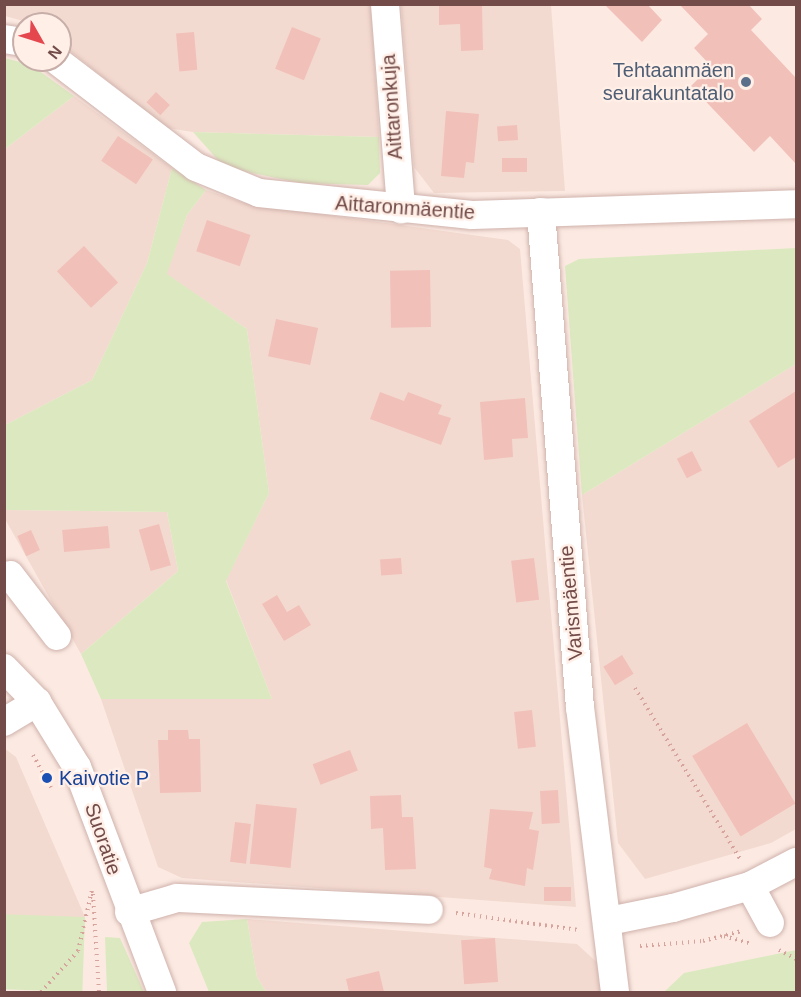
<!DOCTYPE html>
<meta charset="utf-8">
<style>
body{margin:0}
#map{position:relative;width:801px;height:997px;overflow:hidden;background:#fceae2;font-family:Arial,sans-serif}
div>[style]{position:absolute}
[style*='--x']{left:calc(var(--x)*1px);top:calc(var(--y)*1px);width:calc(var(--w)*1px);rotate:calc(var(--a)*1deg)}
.residential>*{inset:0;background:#f3dad0}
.green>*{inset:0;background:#dce9c0;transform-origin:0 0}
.building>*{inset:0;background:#f1c0b9;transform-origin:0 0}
.path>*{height:4px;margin-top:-2px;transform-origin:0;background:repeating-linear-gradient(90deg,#d6a39d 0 1.5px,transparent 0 6px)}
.roads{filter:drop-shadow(0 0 2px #cfb2ac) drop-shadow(0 0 2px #cfb2ac)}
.minor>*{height:28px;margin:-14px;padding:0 14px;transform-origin:14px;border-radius:14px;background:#fff}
.dots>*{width:16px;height:16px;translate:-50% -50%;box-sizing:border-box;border:3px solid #ffefe7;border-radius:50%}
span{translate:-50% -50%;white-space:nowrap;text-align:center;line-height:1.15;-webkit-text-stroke:4.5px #ffefe7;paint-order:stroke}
.service-label{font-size:20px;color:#4e5e75}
.right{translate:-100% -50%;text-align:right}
.street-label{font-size:20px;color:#734c49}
.transit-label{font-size:20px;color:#164399}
.left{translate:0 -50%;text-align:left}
.frame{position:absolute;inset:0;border:6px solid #734c49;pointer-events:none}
.north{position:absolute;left:12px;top:12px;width:60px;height:60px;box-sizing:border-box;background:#ffefe7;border:2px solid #c7aea8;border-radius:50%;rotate:129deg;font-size:16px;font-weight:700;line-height:24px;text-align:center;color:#734c49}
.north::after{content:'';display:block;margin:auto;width:21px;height:27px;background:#e5474f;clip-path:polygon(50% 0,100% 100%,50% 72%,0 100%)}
</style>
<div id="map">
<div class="residential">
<i style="clip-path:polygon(4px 5px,371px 5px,379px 137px,193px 132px,167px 128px,60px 43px,60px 24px,34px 24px,5px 16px)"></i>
<i style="clip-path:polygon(401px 5px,551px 5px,565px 191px,434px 193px,414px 167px)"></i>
<i style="clip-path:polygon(74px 96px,172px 168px,147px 263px,92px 380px,5px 425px,5px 149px)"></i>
<i style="clip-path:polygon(206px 190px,248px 204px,508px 240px,520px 249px,576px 907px,182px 878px,158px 867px,101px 699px,272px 699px,226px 580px,269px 493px,247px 329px,166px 274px,187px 215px)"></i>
<i style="clip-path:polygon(796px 364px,796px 829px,771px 843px,645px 879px,618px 843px,582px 495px)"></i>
<i style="clip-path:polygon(4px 510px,167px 512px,178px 571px,81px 654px,5px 519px)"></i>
<i style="clip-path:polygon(4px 748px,16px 757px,85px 917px,5px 924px)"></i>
<i style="clip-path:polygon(247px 919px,577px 944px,603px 968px,604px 992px,266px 992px,257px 977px)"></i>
</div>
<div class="green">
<i style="clip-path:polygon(5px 58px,31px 65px,74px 96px,5px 149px)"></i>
<i style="clip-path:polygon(193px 132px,379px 137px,380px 173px,368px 185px,300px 183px,224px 167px)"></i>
<i style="clip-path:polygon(172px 168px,206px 190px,187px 215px,167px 274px,247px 329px,269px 493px,226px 581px,272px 699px,101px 699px,81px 654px,178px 571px,167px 512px,5px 510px,5px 425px,92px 380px,147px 263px)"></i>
<i style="clip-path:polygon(796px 248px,796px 364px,582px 495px,565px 266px,579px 259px)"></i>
<i style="left:85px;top:917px;width:75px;height:80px;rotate:92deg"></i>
<i style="clip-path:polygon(247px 919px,257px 977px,266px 992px,209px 992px,189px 943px,202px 922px)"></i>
<i style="clip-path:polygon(105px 937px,120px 938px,144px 992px,107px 992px)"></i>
<i style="clip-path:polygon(796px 950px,796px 992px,664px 992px,684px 973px)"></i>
</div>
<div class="building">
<i style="clip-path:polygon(439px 4px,482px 4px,483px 50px,461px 51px,460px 24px,439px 25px)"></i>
<i style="clip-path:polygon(604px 4px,647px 4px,662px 20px,642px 42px)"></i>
<i style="clip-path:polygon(679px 4px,748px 4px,762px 19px,751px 30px,796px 78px,796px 164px,770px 136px,754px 152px,691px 86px,711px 66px,694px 48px,708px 34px)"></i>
<i style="left:292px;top:27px;width:31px;height:45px;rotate:22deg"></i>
<i style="left:194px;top:32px;width:38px;height:18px;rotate:85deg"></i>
<i style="left:156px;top:92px;width:19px;height:14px;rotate:43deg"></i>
<i style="clip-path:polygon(446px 111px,479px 114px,474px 163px,466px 162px,464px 178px,441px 176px)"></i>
<i style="left:517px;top:125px;width:15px;height:20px;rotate:86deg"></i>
<i style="left:118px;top:136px;width:42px;height:30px;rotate:34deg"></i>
<i style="left:502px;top:158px;width:25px;height:14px"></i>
<i style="left:207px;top:220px;width:46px;height:33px;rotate:19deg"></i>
<i style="left:84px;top:246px;width:50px;height:37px;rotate:47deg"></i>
<i style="left:430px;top:270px;width:57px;height:40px;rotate:89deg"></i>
<i style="left:276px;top:319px;width:43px;height:38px;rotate:12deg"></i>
<i style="clip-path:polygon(796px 391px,796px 457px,778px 468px,749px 421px)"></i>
<i style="clip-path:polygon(380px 392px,404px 401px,408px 392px,442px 405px,438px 414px,451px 418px,441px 445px,370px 419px)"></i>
<i style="clip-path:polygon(525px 398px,528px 438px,512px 439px,513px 457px,484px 460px,480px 402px)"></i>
<i style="left:692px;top:451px;width:22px;height:17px;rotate:63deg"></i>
<i style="left:159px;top:524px;width:43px;height:21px;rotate:74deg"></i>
<i style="left:108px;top:526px;width:22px;height:46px;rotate:85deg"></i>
<i style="left:31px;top:530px;width:22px;height:15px;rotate:66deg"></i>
<i style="left:401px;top:558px;width:16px;height:21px;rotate:86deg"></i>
<i style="left:534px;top:558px;width:42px;height:23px;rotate:83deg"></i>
<i style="clip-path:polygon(277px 595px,287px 612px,299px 605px,311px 625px,284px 641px,262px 604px)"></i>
<i style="left:622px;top:655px;width:22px;height:22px;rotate:58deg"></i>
<i style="left:532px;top:710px;width:37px;height:18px;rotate:84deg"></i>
<i style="left:747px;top:723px;width:94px;height:64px;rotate:59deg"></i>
<i style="clip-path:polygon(168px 730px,188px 730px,189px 739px,200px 739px,201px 792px,160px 793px,158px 740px,168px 740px)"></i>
<i style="left:350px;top:750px;width:22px;height:40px;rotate:69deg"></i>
<i style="left:558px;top:790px;width:33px;height:18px;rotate:87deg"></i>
<i style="clip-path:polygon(401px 795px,402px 817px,413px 817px,416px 869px,385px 870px,383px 828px,371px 829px,370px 796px)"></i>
<i style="left:256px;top:804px;width:41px;height:60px;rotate:6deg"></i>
<i style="clip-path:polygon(490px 809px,533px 812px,529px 829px,539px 831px,533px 870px,527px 868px,525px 886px,489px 879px,492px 869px,484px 867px)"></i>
<i style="left:235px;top:822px;width:16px;height:40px;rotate:7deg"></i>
<i style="left:544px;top:887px;width:27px;height:14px"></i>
<i style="left:495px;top:938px;width:44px;height:34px;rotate:86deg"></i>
<i style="clip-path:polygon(379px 971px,384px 992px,349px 992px,346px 979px)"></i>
</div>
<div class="path">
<i style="--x:635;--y:688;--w:201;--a:58.4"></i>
<i style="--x:33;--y:755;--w:37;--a:61"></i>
<i style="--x:93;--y:894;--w:98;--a:86.5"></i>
<i style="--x:456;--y:913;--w:124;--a:7.9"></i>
<i style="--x:724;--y:936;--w:26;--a:16"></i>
<i style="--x:640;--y:946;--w:63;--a:-4.5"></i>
<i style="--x:703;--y:941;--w:40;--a:-14.4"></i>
<i style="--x:779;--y:950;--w:19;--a:28"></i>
<i style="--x:41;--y:992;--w:55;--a:-47.9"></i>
<i style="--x:78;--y:951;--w:63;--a:-77.1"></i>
</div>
<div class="roads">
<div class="minor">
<i style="--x:385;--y:4;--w:206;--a:85.5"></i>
<i style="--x:4;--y:39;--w:20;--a:9"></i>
<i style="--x:56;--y:60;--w:176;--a:37.4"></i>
<i style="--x:196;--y:167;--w:68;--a:22.4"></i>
<i style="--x:259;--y:193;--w:214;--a:5.9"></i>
<i style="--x:472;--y:215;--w:324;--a:-1.9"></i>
<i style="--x:541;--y:212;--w:497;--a:85.5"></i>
<i style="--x:580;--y:707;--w:287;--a:83"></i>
<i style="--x:10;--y:575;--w:77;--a:52.4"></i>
<i style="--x:4;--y:668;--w:47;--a:45.9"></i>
<i style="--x:37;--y:702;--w:76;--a:58.4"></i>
<i style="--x:77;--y:767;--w:241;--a:69.3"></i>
<i style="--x:4;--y:722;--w:39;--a:-31"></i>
<i style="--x:750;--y:886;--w:42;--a:61.6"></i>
<i style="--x:129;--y:912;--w:50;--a:-16.3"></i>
<i style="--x:177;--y:898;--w:252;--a:2.7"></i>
<i style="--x:609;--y:921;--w:65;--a:-11.5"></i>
<i style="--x:673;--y:908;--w:80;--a:-15.9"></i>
<i style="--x:750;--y:886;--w:52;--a:-27.6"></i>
</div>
</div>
<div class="dots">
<i style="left:746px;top:82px;background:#5c6f8a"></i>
<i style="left:47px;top:778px;background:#1a4fb4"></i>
</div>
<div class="service-label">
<span class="right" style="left:734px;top:82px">Tehtaanmäen<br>seurakuntatalo</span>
</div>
<div class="street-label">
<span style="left:392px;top:107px;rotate:-94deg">Aittaronkuja</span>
<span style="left:405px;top:208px;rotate:4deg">Aittaronmäentie</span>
<span style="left:571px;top:603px;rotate:-95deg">Varismäentie</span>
<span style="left:103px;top:839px;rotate:71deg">Suoratie</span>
</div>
<div class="transit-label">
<span class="left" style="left:59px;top:778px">Kaivotie P</span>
</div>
<div class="frame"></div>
<div class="north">N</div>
</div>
